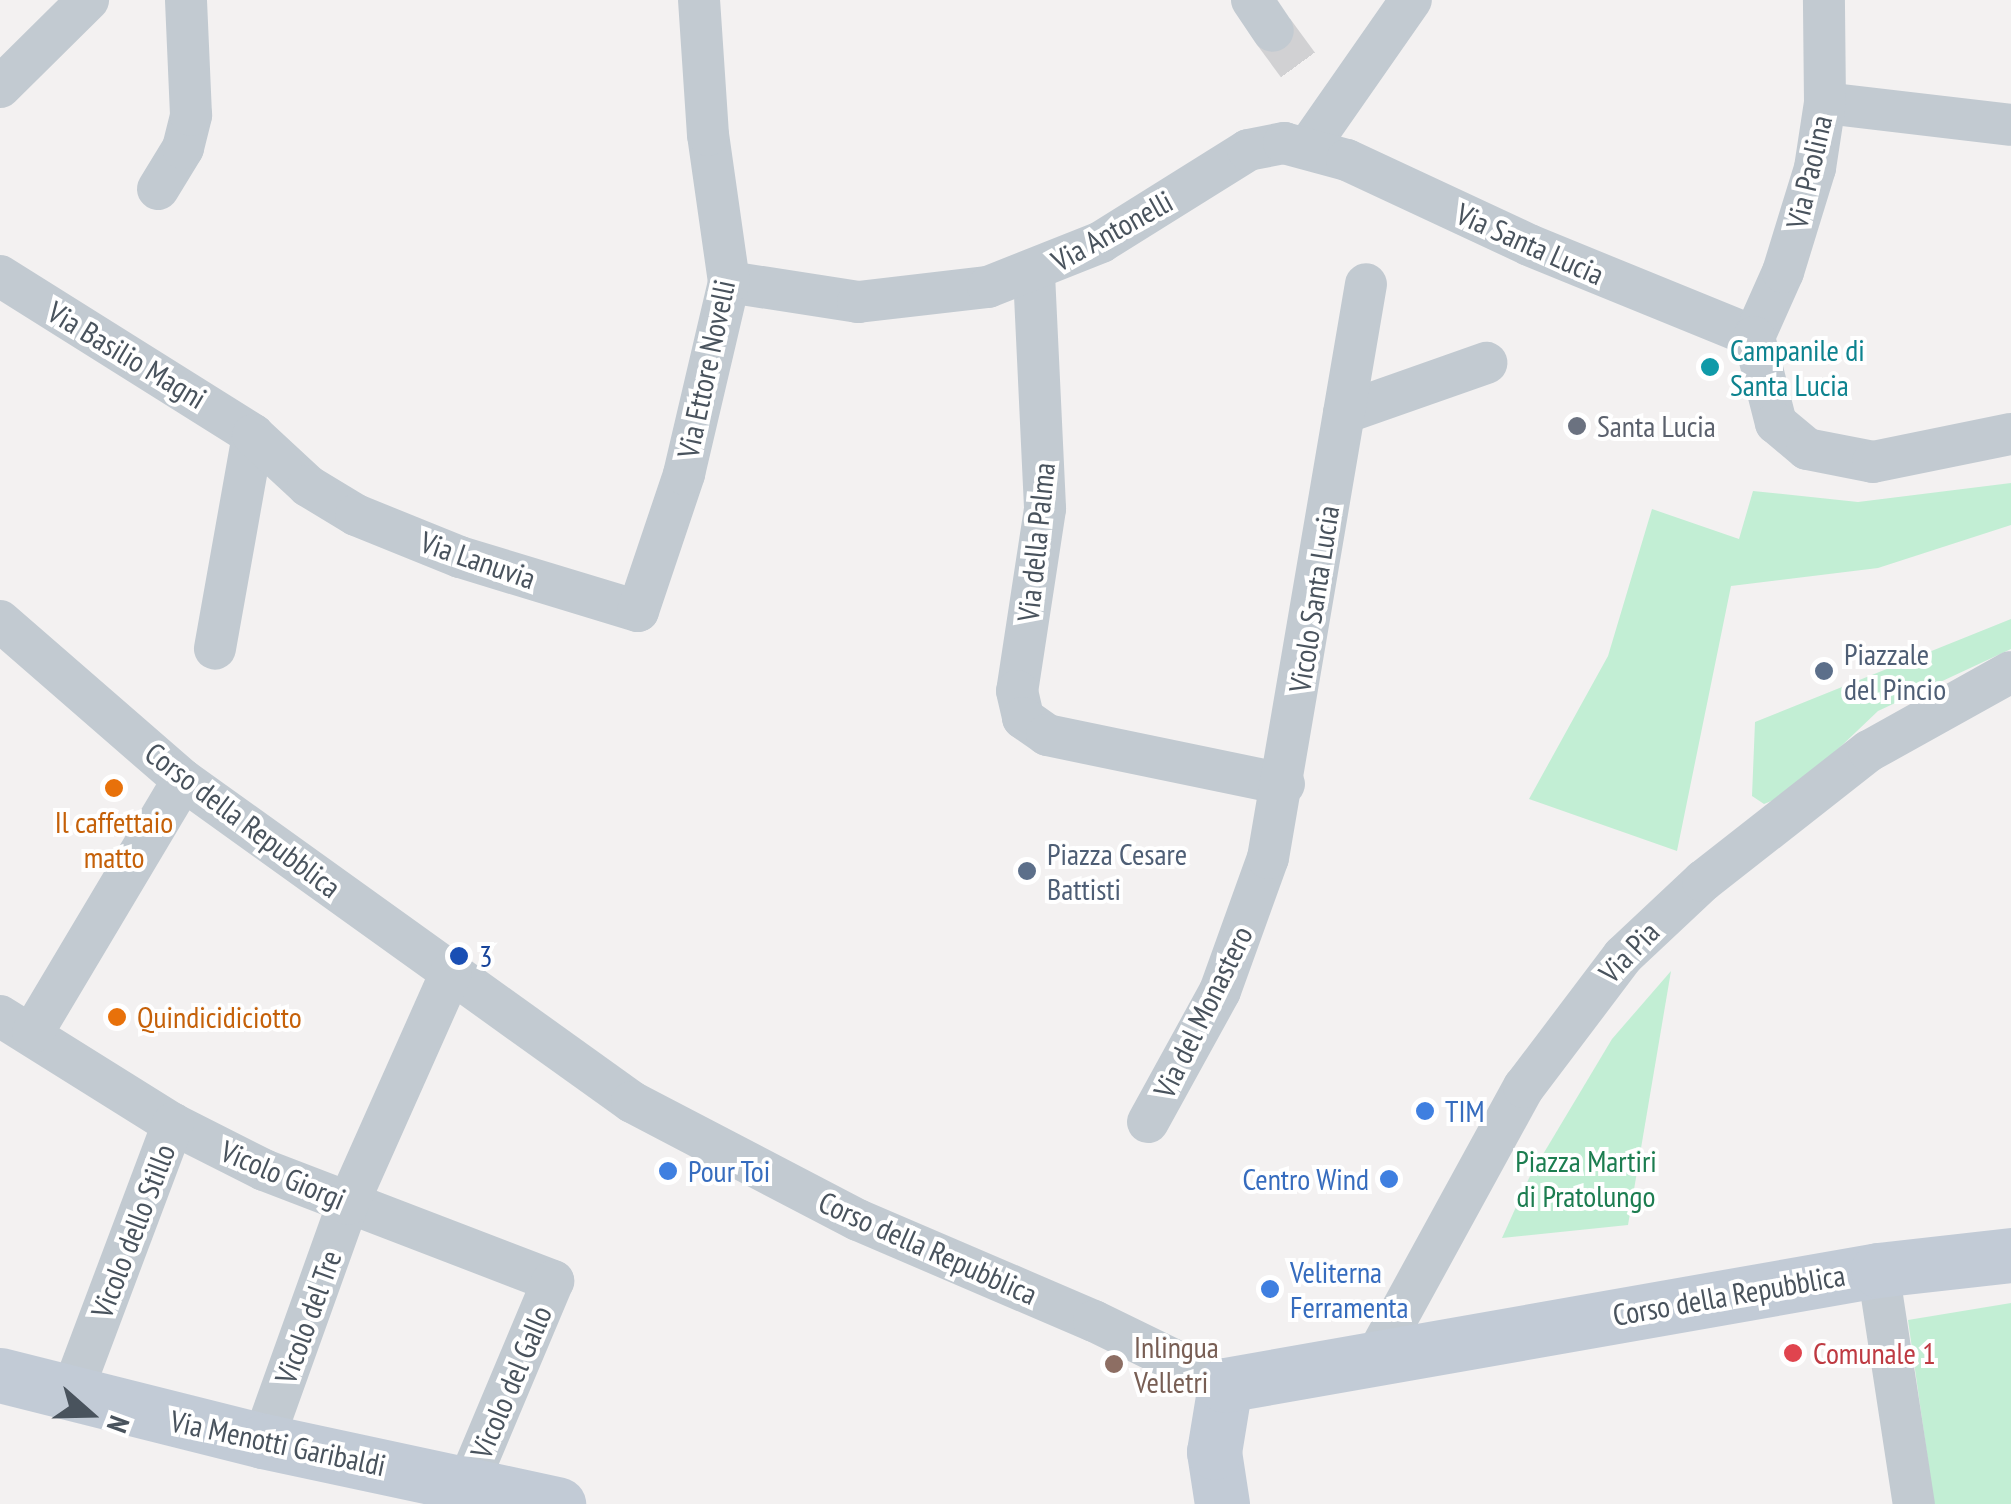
<!DOCTYPE html>
<style>
body{margin:0}
#map{position:relative;width:2011px;height:1504px;overflow:hidden;background:#f3f1f1;font-family:"PT Sans Narrow",sans-serif}
div>[style]{position:absolute}
[style*='--x']{left:calc(var(--x)*1px);top:calc(var(--y)*1px);width:calc(var(--w)*1px);rotate:calc(var(--a)*1deg)}
.green>*{inset:0;background:#c2eed4}
.street-tunnel>*{height:42px;margin-top:-21px;transform-origin:0;background:repeating-linear-gradient(90deg,#d1d1d3 0 42px,transparent 0 63px)}
.street>*{height:42px;margin:-21px;padding:0 21px;transform-origin:21px;border-radius:21px;background:#c2cad1}
.secondary>*{height:55px;margin:-27.5px;padding:0 27.5px;transform-origin:27.5px;border-radius:27.5px;background:#c2cbd6}
.dots>*{width:28px;height:28px;translate:-50% -50%;box-sizing:border-box;border:5px solid #fff;border-radius:50%}
span{translate:-50% -50%;white-space:nowrap;text-align:center;line-height:1.15;-webkit-text-stroke:8px #fff;paint-order:stroke}
.street-label{font-size:30px;color:#49535d}
.culture-label{font-size:30px;color:#0d838f}
.left{translate:0 -50%;text-align:left}
.worship-label{font-size:30px;color:#5b616d}
.service-label{font-size:30px;color:#4e5e75}
.food-label{font-size:30px;color:#c56008}
.transit-label{font-size:30px;color:#164399}
.shop-label{font-size:30px;color:#366cbe}
.right{translate:-100% -50%;text-align:right}
.park-label{font-size:30px;color:#1c7d50}
.education-label{font-size:30px;color:#785e54}
.health-label{font-size:30px;color:#be3a42}
.north{position:absolute;left:40px;top:1364px;width:100px;height:100px;-webkit-text-stroke:8px #fff;paint-order:stroke;rotate:110deg;font-size:28px;font-weight:700;line-height:40px;text-align:center;color:#49535d}
.north::after{content:'';display:block;margin:auto;width:35px;height:45px;background:#49535d;clip-path:polygon(50% 0,100% 100%,50% 72%,0 100%)}
</style>
<div id="map">
<div class="green">
<i style="clip-path:polygon(2011px 483px,2011px 525px,1878px 568px,1731px 586px,1677px 851px,1529px 799px,1608px 656px,1652px 509px,1739px 539px,1753px 491px,1858px 502px)"></i>
<i style="clip-path:polygon(2011px 619px,2011px 649px,1878px 711px,1793px 792px,1764px 804px,1752px 796px,1755px 722px)"></i>
<i style="clip-path:polygon(1671px 971px,1628px 1225px,1502px 1238px,1530px 1176px,1612px 1039px)"></i>
<i style="clip-path:polygon(2011px 1303px,2011px 1504px,1934px 1504px,1908px 1320px)"></i>
</div>
<div class="street-tunnel">
<i style="--x:1273;--y:31;--w:61;--a:53.7"></i>
</div>
<div class="street">
<i style="--x:1252;--y:0;--w:37;--a:56"></i>
<i style="--x:0;--y:87;--w:124;--a:-44.7"></i>
<i style="--x:1825;--y:103;--w:187;--a:6.7"></i>
<i style="--x:1309;--y:146;--w:178;--a:-55.1"></i>
<i style="--x:158;--y:189;--w:48;--a:-58.6"></i>
<i style="--x:183;--y:148;--w:34;--a:-76"></i>
<i style="--x:191;--y:115;--w:115;--a:-92.5"></i>
<i style="--x:1034;--y:274;--w:235;--a:87.3"></i>
<i style="--x:1045;--y:509;--w:184;--a:98.7"></i>
<i style="--x:1017;--y:691;--w:28;--a:77"></i>
<i style="--x:1023;--y:718;--w:29;--a:35"></i>
<i style="--x:1047;--y:735;--w:242;--a:11.7"></i>
<i style="--x:0;--y:276;--w:299;--a:32.1"></i>
<i style="--x:253;--y:435;--w:217;--a:100.1"></i>
<i style="--x:729;--y:282;--w:131;--a:8.8"></i>
<i style="--x:858;--y:302;--w:131;--a:-6.6"></i>
<i style="--x:988;--y:287;--w:122;--a:-21.7"></i>
<i style="--x:1101;--y:242;--w:173;--a:-32"></i>
<i style="--x:1248;--y:150;--w:37;--a:-11"></i>
<i style="--x:1284;--y:143;--w:65;--a:15.1"></i>
<i style="--x:1347;--y:160;--w:201;--a:25"></i>
<i style="--x:1529;--y:245;--w:243;--a:22.2"></i>
<i style="--x:1754;--y:337;--w:71;--a:-66"></i>
<i style="--x:1783;--y:272;--w:109;--a:-72.9"></i>
<i style="--x:1815;--y:168;--w:66;--a:-81.3"></i>
<i style="--x:1825;--y:103;--w:103;--a:-90.6"></i>
<i style="--x:1754;--y:337;--w:89;--a:75.7"></i>
<i style="--x:1776;--y:423;--w:40;--a:40"></i>
<i style="--x:1807;--y:449;--w:67;--a:11.1"></i>
<i style="--x:1873;--y:462;--w:141;--a:-11.5"></i>
<i style="--x:1344;--y:413;--w:151;--a:-19.4"></i>
<i style="--x:253;--y:435;--w:75;--a:42.8"></i>
<i style="--x:308;--y:486;--w:56;--a:31.1"></i>
<i style="--x:356;--y:515;--w:112;--a:22"></i>
<i style="--x:460;--y:557;--w:186;--a:16.9"></i>
<i style="--x:638;--y:611;--w:145;--a:-71.4"></i>
<i style="--x:684;--y:474;--w:197;--a:-76.8"></i>
<i style="--x:729;--y:282;--w:148;--a:-98.1"></i>
<i style="--x:708;--y:135;--w:135;--a:-93.8"></i>
<i style="--x:0;--y:621;--w:242;--a:41"></i>
<i style="--x:183;--y:780;--w:553;--a:35.65"></i>
<i style="--x:632;--y:1102;--w:255;--a:27.6"></i>
<i style="--x:858;--y:1220;--w:257;--a:23.2"></i>
<i style="--x:1094;--y:1321;--w:146;--a:26"></i>
<i style="--x:0;--y:1016;--w:204;--a:32"></i>
<i style="--x:173;--y:1124;--w:102;--a:26.8"></i>
<i style="--x:264;--y:1170;--w:310;--a:21"></i>
<i style="--x:553;--y:1281;--w:219;--a:112.8"></i>
<i style="--x:33;--y:1032;--w:293;--a:-59.2"></i>
<i style="--x:1148;--y:1122;--w:149;--a:-61.2"></i>
<i style="--x:1220;--y:991;--w:141;--a:-70.2"></i>
<i style="--x:1268;--y:858;--w:582;--a:-80.31"></i>
<i style="--x:1878;--y:1270;--w:237;--a:81.3"></i>
<i style="--x:1377;--y:1355;--w:306;--a:-61.3"></i>
<i style="--x:1524;--y:1087;--w:164;--a:-52.9"></i>
<i style="--x:1623;--y:956;--w:110;--a:-43.2"></i>
<i style="--x:1703;--y:881;--w:211;--a:-38.1"></i>
<i style="--x:1869;--y:751;--w:162;--a:-29.1"></i>
<i style="--x:71;--y:1395;--w:290;--a:-69.4"></i>
<i style="--x:263;--y:1441;--w:252;--a:-70.3"></i>
<i style="--x:348;--y:1204;--w:253;--a:-66"></i>
</div>
<div class="secondary">
<i style="--x:0;--y:1375;--w:271;--a:14.1"></i>
<i style="--x:263;--y:1441;--w:302;--a:12.1"></i>
<i style="--x:1222;--y:1504;--w:53;--a:-98.7"></i>
<i style="--x:1214;--y:1452;--w:68;--a:-80.7"></i>
<i style="--x:1225;--y:1385;--w:663;--a:-9.99"></i>
<i style="--x:1878;--y:1270;--w:134;--a:-6.4"></i>
</div>
<div class="dots">
<i style="left:1710px;top:367px;background:#0f9aa8"></i>
<i style="left:1577px;top:426px;background:#6b7280"></i>
<i style="left:1824px;top:671px;background:#5c6f8a"></i>
<i style="left:114px;top:788px;background:#e8710a"></i>
<i style="left:1027px;top:871px;background:#5c6f8a"></i>
<i style="left:459px;top:956px;background:#1a4fb4"></i>
<i style="left:117px;top:1017px;background:#e8710a"></i>
<i style="left:1425px;top:1111px;background:#3f7fe0"></i>
<i style="left:668px;top:1171px;background:#3f7fe0"></i>
<i style="left:1389px;top:1179px;background:#3f7fe0"></i>
<i style="left:1270px;top:1289px;background:#3f7fe0"></i>
<i style="left:1793px;top:1353px;background:#e0444e"></i>
<i style="left:1114px;top:1364px;background:#8d6e63"></i>
</div>
<div class="street-label">
<span style="left:1809px;top:172px;rotate:-77deg">Via Paolina</span>
<span style="left:1112px;top:231px;rotate:-29deg">Via Antonelli</span>
<span style="left:1530px;top:244px;rotate:24deg">Via Santa Lucia</span>
<span style="left:127px;top:355px;rotate:31deg">Via Basilio Magni</span>
<span style="left:706px;top:369px;rotate:-78deg">Via Ettore Novelli</span>
<span style="left:1036px;top:542px;rotate:-84deg">Via della Palma</span>
<span style="left:478px;top:560px;rotate:19deg">Via Lanuvia</span>
<span style="left:1314px;top:599px;rotate:-81deg">Vicolo Santa Lucia</span>
<span style="left:243px;top:820px;rotate:37deg">Corso della Repubblica</span>
<span style="left:1629px;top:952px;rotate:-46deg">Via Pia</span>
<span style="left:1203px;top:1012px;rotate:-64deg">Via del Monastero</span>
<span style="left:283px;top:1175px;rotate:23deg">Vicolo Giorgi</span>
<span style="left:133px;top:1231px;rotate:-69deg">Vicolo dello Stillo</span>
<span style="left:928px;top:1248px;rotate:24deg">Corso della Repubblica</span>
<span style="left:1729px;top:1295px;rotate:-10deg">Corso della Repubblica</span>
<span style="left:308px;top:1317px;rotate:-70deg">Vicolo del Tre</span>
<span style="left:511px;top:1382px;rotate:-67deg">Vicolo del Gallo</span>
<span style="left:278px;top:1443px;rotate:12deg">Via Menotti Garibaldi</span>
</div>
<div class="culture-label">
<span class="left" style="left:1730px;top:367px">Campanile di<br>Santa Lucia</span>
</div>
<div class="worship-label">
<span class="left" style="left:1597px;top:426px">Santa Lucia</span>
</div>
<div class="service-label">
<span class="left" style="left:1844px;top:671px">Piazzale<br>del Pincio</span>
<span class="left" style="left:1047px;top:871px">Piazza Cesare<br>Battisti</span>
</div>
<div class="food-label">
<span style="left:114px;top:839px">Il caffettaio<br>matto</span>
<span class="left" style="left:137px;top:1017px">Quindicidiciotto</span>
</div>
<div class="transit-label">
<span class="left" style="left:479px;top:956px">3</span>
</div>
<div class="shop-label">
<span class="left" style="left:1445px;top:1111px">TIM</span>
<span class="left" style="left:688px;top:1171px">Pour Toi</span>
<span class="right" style="left:1369px;top:1179px">Centro Wind</span>
<span class="left" style="left:1290px;top:1289px">Veliterna<br>Ferramenta</span>
</div>
<div class="park-label">
<span style="left:1586px;top:1178px">Piazza Martiri<br>di Pratolungo</span>
</div>
<div class="education-label">
<span class="left" style="left:1134px;top:1364px">Inlingua<br>Velletri</span>
</div>
<div class="health-label">
<span class="left" style="left:1813px;top:1353px">Comunale 1</span>
</div>
<div class="north">N</div>
</div>
